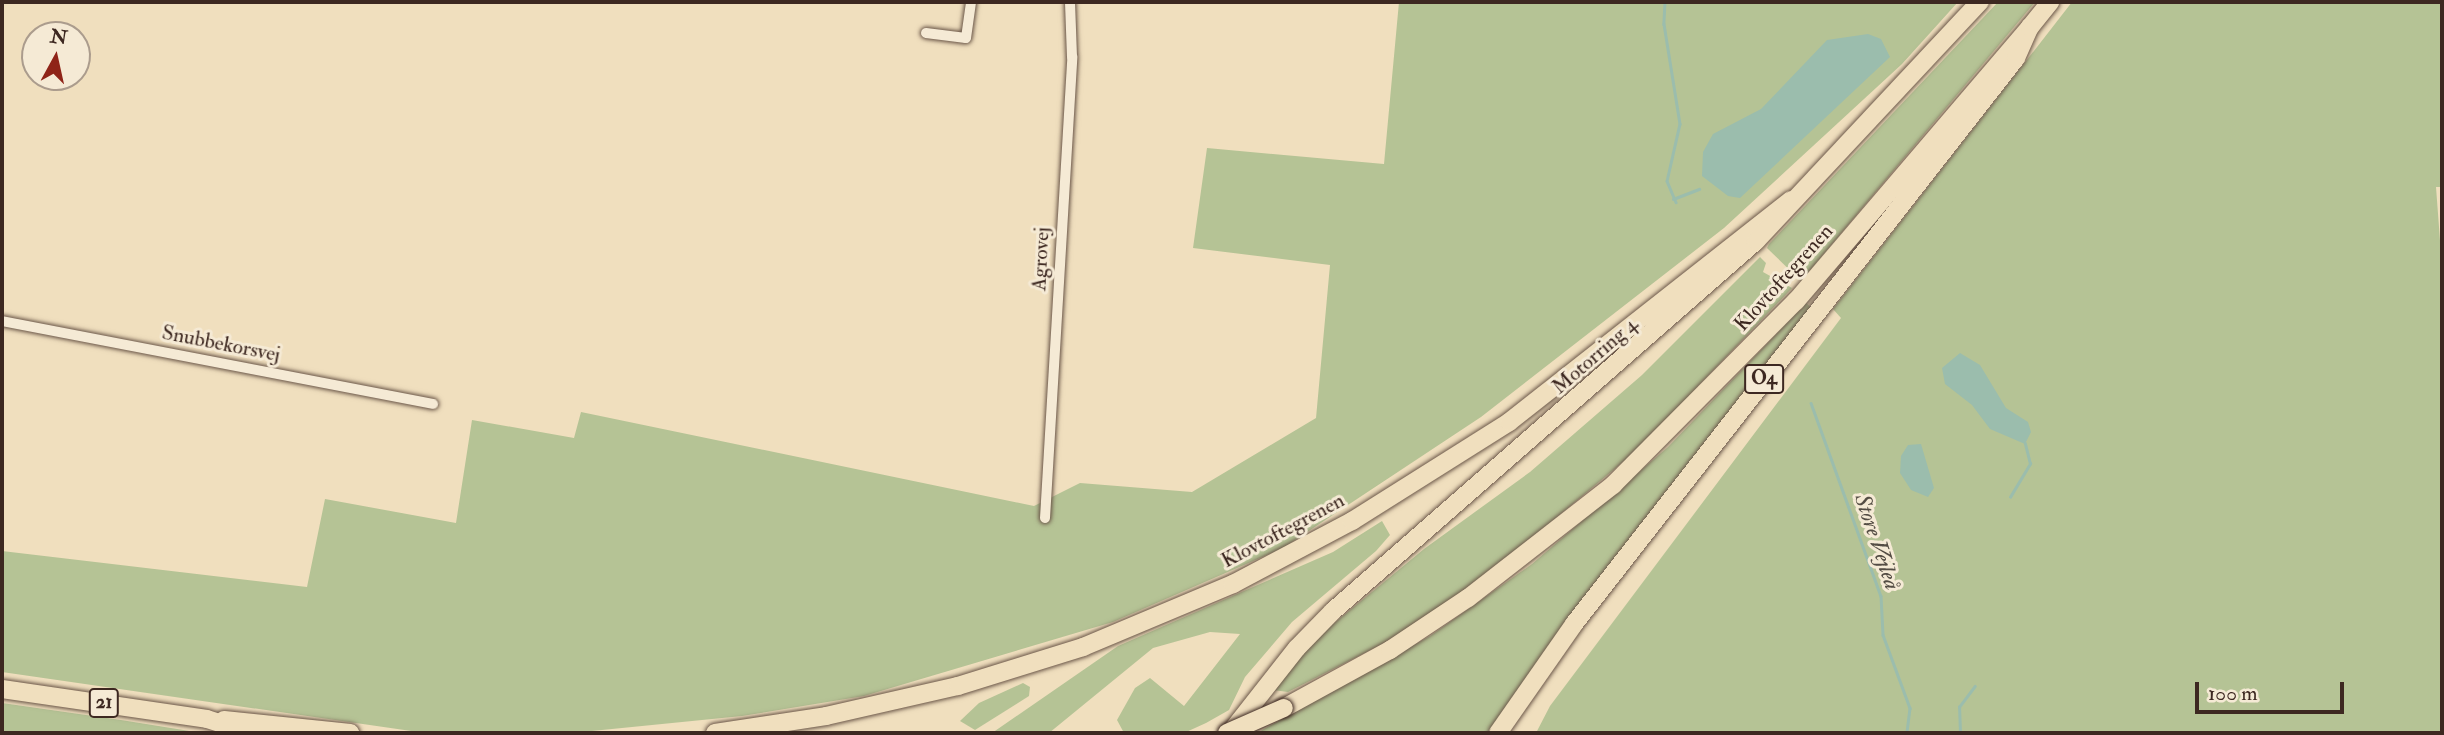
<!DOCTYPE html>
<meta charset="utf-8">
<style>
body{margin:0}
#map{position:relative;width:2444px;height:735px;overflow:hidden;background:#f0dfbe;font-family:"IM FELL Double Pica",serif}
div>[style]{position:absolute}
[style*='--x']{left:calc(var(--x)*1px);top:calc(var(--y)*1px);width:calc(var(--w)*1px);rotate:calc(var(--a)*1deg)}
.green>*{inset:0;background:#b5c395}
.water>*{inset:0;background:#9bbdad}
.stream>*{height:2.5px;margin:-1.25px;padding:0 1.25px;transform-origin:1.25px;border-radius:1.25px;background:#9bbdad}
.roads{filter:drop-shadow(0 0 2px #6a5648) drop-shadow(0 0 2px #6a5648)}
.minor>*{height:10px;margin:-5px;padding:0 5px;transform-origin:5px;border-radius:5px;background:#f5ead5}
.motorway>*{height:18px;margin:-9px;padding:0 9px;transform-origin:9px;border-radius:9px;background:#f0dfbe}
.bridges{filter:drop-shadow(0 0 2px #3d2821) drop-shadow(0 0 2px #3d2821)}
.motorway-bridge>*{height:18px;margin:-9px;padding:0 9px;transform-origin:9px;border-radius:9px;background:#f0dfbe}
span{translate:-50% -50%;white-space:nowrap;text-align:center;line-height:1.15;-webkit-text-stroke:6px #f5ead5;paint-order:stroke}
.shield-label span{padding:2px 5px;background:#f5ead5;border:2px solid;border-radius:5px;-webkit-text-stroke-width:0}
.shield-label{font-size:19px;color:#3d2821;font-weight:700}
.street-label{font-size:21px;color:#3d2821}
.water-label{font-size:23px;color:#544d44;font-style:italic}
.frame{position:absolute;inset:0;border:4px solid #3d2821;pointer-events:none}
.north{position:absolute;left:21px;top:21px;width:70px;height:70px;box-sizing:border-box;background:#f5ead5;border:2px solid #ab9c8d;border-radius:50%;rotate:8deg;font-size:19px;font-weight:700;line-height:28px;text-align:center;color:#3d2821}
.north::after{content:'';display:block;margin:auto;width:24px;height:32px;background:#8f2418;clip-path:polygon(50% 0,100% 100%,50% 72%,0 100%)}
.scale{position:absolute;left:2195px;top:682px;width:149px;height:32px;box-sizing:border-box;border:4px solid #3d2821;border-top:0;padding-left:9px;font-size:21px;line-height:24px;white-space:nowrap;color:#3d2821;-webkit-text-stroke:5px #f5ead5;paint-order:stroke}
</style>
<div id="map">
<div class="green">
<i style="clip-path:polygon(1399px 2px,1958px 2px,1902px 64px,1724px 228px,1481px 417px,1283px 548px,1113px 622px,864px 696px,742px 716px,592px 731px,425px 733px,2px 672px,2px 551px,307px 587px,325px 499px,456px 523px,472px 420px,574px 438px,581px 412px,1034px 506px,1080px 483px,1192px 492px,1316px 418px,1330px 265px,1193px 248px,1207px 148px,1384px 164px)"></i>
<i style="clip-path:polygon(1998px 2px,2035px 2px,1801px 281px,1767px 248px,1769px 244px)"></i>
<i style="clip-path:polygon(2072px 2px,2442px 2px,2442px 187px,2436px 187px,2442px 267px,2442px 733px,1536px 733px,1550px 706px,1841px 318px,1833px 309px)"></i>
<i style="clip-path:polygon(1760px 257px,1766px 263px,1763px 272px,1792px 288px,1636px 451px,1477px 584px,1398px 636px,1288px 692px,1273px 690px,1315px 639px,1424px 549px,1530px 472px,1642px 375px)"></i>
<i style="clip-path:polygon(1806px 303px,1812px 308px,1492px 733px,1257px 733px,1430px 636px,1532px 564px,1668px 447px)"></i>
<i style="clip-path:polygon(1382px 521px,1390px 535px,1376px 551px,1292px 622px,1245px 677px,1229px 710px,1206px 723px,1184px 733px,1124px 733px,1117px 720px,1135px 688px,1150px 678px,1184px 706px,1240px 634px,1210px 632px,1153px 648px,1049px 733px,992px 733px,1118px 646px,1333px 552px)"></i>
<i style="clip-path:polygon(1023px 683px,1030px 687px,1029px 696px,975px 730px,960px 721px,979px 703px)"></i>
<i style="clip-path:polygon(2px 703px,121px 720px,202px 733px,2px 733px)"></i>
</div>
<div class="water">
<i style="clip-path:polygon(1868px 34px,1881px 39px,1890px 57px,1740px 198px,1728px 196px,1702px 176px,1703px 152px,1713px 134px,1761px 109px,1827px 40px)"></i>
<i style="clip-path:polygon(1960px 353px,1980px 365px,2006px 408px,2028px 422px,2031px 432px,2025px 444px,1990px 429px,1972px 405px,1945px 384px,1942px 368px)"></i>
<i style="clip-path:polygon(1921px 444px,1934px 488px,1928px 497px,1911px 490px,1900px 473px,1901px 456px,1908px 445px)"></i>
</div>
<div class="stream">
<i style="--x:1665;--y:2;--w:22;--a:93"></i>
<i style="--x:1664;--y:24;--w:101;--a:80.9"></i>
<i style="--x:1680;--y:124;--w:58;--a:102.8"></i>
<i style="--x:1667;--y:181;--w:23;--a:67"></i>
<i style="--x:1673;--y:199;--w:28;--a:-21"></i>
<i style="--x:1811;--y:403;--w:205;--a:70.1"></i>
<i style="--x:1881;--y:596;--w:39;--a:87"></i>
<i style="--x:1883;--y:635;--w:78;--a:69.7"></i>
<i style="--x:1910;--y:708;--w:25;--a:97"></i>
<i style="--x:2010;--y:497;--w:39;--a:-59"></i>
<i style="--x:2030;--y:464;--w:21;--a:-104"></i>
<i style="--x:1960;--y:733;--w:26;--a:-92"></i>
<i style="--x:1959;--y:707;--w:26;--a:-53"></i>
</div>
<div class="roads">
<div class="minor">
<i style="--x:926;--y:33;--w:40;--a:7.1"></i>
<i style="--x:966;--y:38;--w:36;--a:-82"></i>
<i style="--x:2;--y:321;--w:439;--a:10.9"></i>
<i style="--x:1045;--y:518;--w:462;--a:-86.6"></i>
<i style="--x:1072;--y:57;--w:55;--a:-92.1"></i>
</div>
<div class="motorway">
<i style="--x:2;--y:689;--w:207;--a:8.3"></i>
<i style="--x:207;--y:719;--w:46;--a:17.7"></i>
<i style="--x:1284;--y:708;--w:121;--a:-28.7"></i>
<i style="--x:1390;--y:650;--w:94;--a:-33.7"></i>
<i style="--x:1468;--y:598;--w:184;--a:-37.9"></i>
<i style="--x:1613;--y:485;--w:260;--a:-45.2"></i>
<i style="--x:1796;--y:301;--w:360;--a:-49.5"></i>
<i style="--x:224;--y:720;--w:127;--a:5.9"></i>
<i style="--x:715;--y:733;--w:112;--a:-8.7"></i>
<i style="--x:826;--y:716;--w:135;--a:-12.8"></i>
<i style="--x:958;--y:686;--w:131;--a:-17.3"></i>
<i style="--x:1083;--y:647;--w:163;--a:-22.8"></i>
<i style="--x:1233;--y:584;--w:135;--a:-27.9"></i>
<i style="--x:1352;--y:521;--w:186;--a:-32.2"></i>
<i style="--x:1509;--y:422;--w:359;--a:-38.2"></i>
<i style="--x:1230;--y:733;--w:108;--a:-51.8"></i>
<i style="--x:1297;--y:648;--w:52;--a:-45.8"></i>
<i style="--x:1333;--y:611;--w:562;--a:-41.18"></i>
<i style="--x:1756;--y:241;--w:328;--a:-46.9"></i>
<i style="--x:1498;--y:733;--w:133;--a:-55.1"></i>
<i style="--x:1574;--y:624;--w:718;--a:-52.01"></i>
<i style="--x:2016;--y:58;--w:34;--a:-66"></i>
<i style="--x:2030;--y:27;--w:32;--a:-51"></i>
</div>
</div>
<div class="bridges">
<div class="motorway-bridge">
<i style="--x:1227;--y:733;--w:62;--a:-23.7"></i>
</div>
</div>
<div class="shield-label">
<span style="left:1764px;top:379px">O4</span>
<span style="left:104px;top:703px">21</span>
</div>
<div class="street-label">
<span style="left:1041px;top:259px;rotate:-87deg">Agrovej</span>
<span style="left:1784px;top:278px;rotate:-48deg">Klovtoftegrenen</span>
<span style="left:221px;top:344px;rotate:11deg">Snubbekorsvej</span>
<span style="left:1595px;top:356px;rotate:-41deg">Motorring 4</span>
<span style="left:1283px;top:531px;rotate:-28deg">Klovtoftegrenen</span>
</div>
<div class="water-label">
<span style="left:1877px;top:542px;rotate:71deg">Store Vejleå</span>
</div>
<div class="frame"></div>
<div class="north">N</div>
<div class="scale">100 m</div>
</div>
